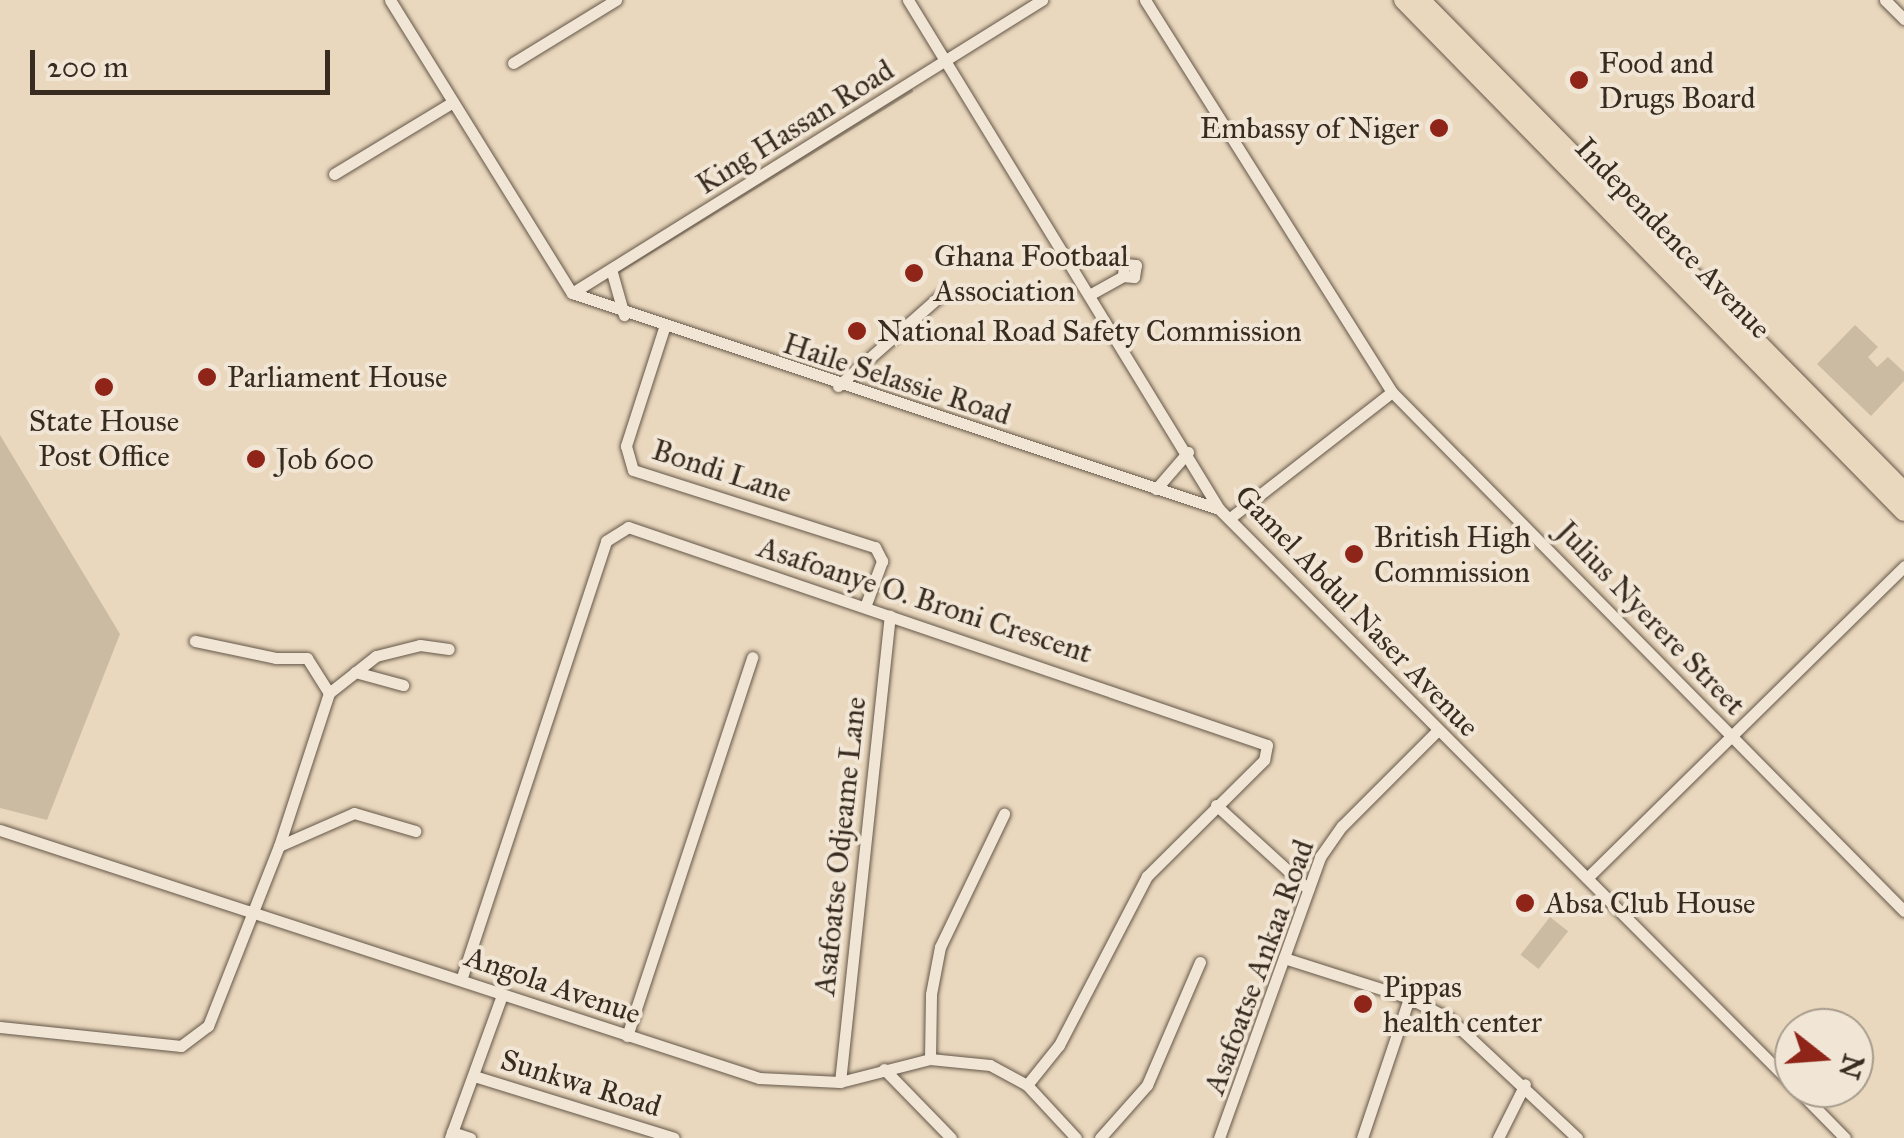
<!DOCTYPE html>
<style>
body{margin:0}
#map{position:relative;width:1904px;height:1138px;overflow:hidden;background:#ead8be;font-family:"IM FELL Great Primer",serif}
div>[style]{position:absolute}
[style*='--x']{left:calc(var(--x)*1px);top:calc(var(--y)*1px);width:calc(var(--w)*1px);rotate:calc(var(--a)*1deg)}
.green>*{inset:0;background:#ccbba3;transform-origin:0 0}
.stream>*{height:2.5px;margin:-1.25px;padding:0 1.25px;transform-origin:1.25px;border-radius:1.25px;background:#ad9e89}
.roads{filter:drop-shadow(0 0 2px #645748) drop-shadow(0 0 2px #645748)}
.street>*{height:11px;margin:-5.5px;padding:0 5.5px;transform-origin:5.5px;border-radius:5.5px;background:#f1e6d5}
.primary>*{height:18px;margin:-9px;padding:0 9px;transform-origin:9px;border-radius:9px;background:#ead8be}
.dots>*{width:28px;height:28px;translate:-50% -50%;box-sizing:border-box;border:5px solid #f1e6d5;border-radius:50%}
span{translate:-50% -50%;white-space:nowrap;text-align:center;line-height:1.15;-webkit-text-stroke:8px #f1e6d5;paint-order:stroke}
.poi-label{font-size:30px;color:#382c21}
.left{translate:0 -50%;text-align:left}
.right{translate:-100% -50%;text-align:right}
.street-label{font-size:30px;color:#382c21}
.north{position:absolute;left:1774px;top:1008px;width:100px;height:100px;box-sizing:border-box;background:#f1e6d5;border:2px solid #a79c8d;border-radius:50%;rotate:107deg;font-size:28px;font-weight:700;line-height:40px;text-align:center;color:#382c21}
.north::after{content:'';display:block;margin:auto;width:35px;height:45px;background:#8f2418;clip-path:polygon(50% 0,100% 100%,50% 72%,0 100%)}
.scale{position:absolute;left:30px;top:50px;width:300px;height:45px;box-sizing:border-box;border:5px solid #382c21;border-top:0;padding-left:12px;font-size:30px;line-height:35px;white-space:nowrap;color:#382c21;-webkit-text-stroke:8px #f1e6d5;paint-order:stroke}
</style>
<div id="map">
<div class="green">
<i style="clip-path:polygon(1855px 325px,1878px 347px,1868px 357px,1877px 367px,1888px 357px,1904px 372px,1904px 381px,1871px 416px,1817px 364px)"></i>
<i style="clip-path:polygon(0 435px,120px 634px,47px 820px,0 808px)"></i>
<i style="left:1550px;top:917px;width:23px;height:48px;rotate:38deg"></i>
</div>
<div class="stream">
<i style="--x:619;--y:271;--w:343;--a:-31.7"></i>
</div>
<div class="roads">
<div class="street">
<i style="--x:390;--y:0;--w:345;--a:58.2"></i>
<i style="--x:572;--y:293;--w:682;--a:18.46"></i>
<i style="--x:908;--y:0;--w:596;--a:58.57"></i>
<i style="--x:1219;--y:509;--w:815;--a:45.1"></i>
<i style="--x:1145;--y:0;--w:463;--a:57.8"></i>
<i style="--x:1392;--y:392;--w:729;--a:45.39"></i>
<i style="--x:1885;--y:0;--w:27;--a:45"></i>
<i style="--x:513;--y:63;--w:121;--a:-31.5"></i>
<i style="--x:334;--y:174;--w:139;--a:-31.2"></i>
<i style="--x:611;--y:269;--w:48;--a:74.2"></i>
<i style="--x:572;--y:293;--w:554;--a:-31.94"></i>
<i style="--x:1091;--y:294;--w:37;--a:-29"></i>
<i style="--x:1123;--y:276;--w:11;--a:5"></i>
<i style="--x:1134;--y:277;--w:12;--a:-81"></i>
<i style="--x:1136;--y:265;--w:12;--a:-175"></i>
<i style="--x:1124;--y:264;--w:12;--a:95"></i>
<i style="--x:664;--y:328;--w:124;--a:107.9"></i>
<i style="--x:626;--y:446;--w:25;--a:74"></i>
<i style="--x:633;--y:470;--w:254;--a:17.7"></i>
<i style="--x:875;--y:547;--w:16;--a:63"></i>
<i style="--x:882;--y:561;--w:49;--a:110.3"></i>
<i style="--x:838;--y:386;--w:137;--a:-41.5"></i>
<i style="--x:1156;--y:489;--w:49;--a:-49.1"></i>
<i style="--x:1230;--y:518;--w:205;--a:-37.9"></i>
<i style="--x:355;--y:672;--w:50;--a:15.2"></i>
<i style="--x:329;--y:693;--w:60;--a:-38.2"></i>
<i style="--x:376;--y:656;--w:45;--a:-14"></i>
<i style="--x:420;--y:645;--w:29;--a:8"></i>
<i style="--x:1216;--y:805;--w:125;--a:42.4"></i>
<i style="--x:0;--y:830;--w:798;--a:18.09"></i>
<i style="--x:759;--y:1078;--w:81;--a:2.8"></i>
<i style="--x:840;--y:1082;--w:93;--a:-14.3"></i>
<i style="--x:930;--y:1059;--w:60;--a:5.7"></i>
<i style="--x:990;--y:1065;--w:42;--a:28.4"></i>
<i style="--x:1027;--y:1085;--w:72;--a:47.2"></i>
<i style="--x:279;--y:846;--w:82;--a:-23.7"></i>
<i style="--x:354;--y:813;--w:64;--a:16.4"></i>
<i style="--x:1587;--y:878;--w:445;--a:-44.5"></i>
<i style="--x:1284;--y:958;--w:131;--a:17.7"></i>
<i style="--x:1409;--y:998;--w:46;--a:27.1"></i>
<i style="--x:1450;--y:1019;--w:174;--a:43.1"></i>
<i style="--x:461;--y:980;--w:462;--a:-71.7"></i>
<i style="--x:606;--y:541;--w:26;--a:-32"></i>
<i style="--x:628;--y:527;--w:675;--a:18.84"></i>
<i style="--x:1267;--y:745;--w:15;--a:101"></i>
<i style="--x:1264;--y:760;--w:165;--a:135.2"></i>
<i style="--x:1147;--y:876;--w:191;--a:117.5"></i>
<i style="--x:1059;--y:1045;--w:51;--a:128.7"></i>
<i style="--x:0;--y:1027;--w:182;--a:6"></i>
<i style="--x:181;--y:1046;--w:34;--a:-37"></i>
<i style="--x:208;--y:1026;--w:193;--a:-68.5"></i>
<i style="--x:279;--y:846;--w:161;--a:-71.9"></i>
<i style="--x:329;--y:693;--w:41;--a:-122.2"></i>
<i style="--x:307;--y:658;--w:31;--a:180"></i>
<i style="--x:276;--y:658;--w:83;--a:-168.1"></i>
<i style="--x:627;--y:1036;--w:399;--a:-71.7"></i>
<i style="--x:930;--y:1059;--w:65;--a:-89.1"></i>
<i style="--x:931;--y:994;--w:48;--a:-79.2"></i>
<i style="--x:940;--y:947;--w:148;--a:-64.3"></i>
<i style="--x:884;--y:1069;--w:96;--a:45.8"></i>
<i style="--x:474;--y:1076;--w:209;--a:17.2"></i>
<i style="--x:840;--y:1082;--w:469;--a:-83.9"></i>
<i style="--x:1796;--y:1088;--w:70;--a:45.6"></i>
<i style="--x:452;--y:1132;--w:19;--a:18"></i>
<i style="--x:450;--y:1138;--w:152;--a:-70"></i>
<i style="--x:1100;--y:1138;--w:71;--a:-48.4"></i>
<i style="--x:1147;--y:1085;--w:134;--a:-66.7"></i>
<i style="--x:1219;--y:1138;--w:299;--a:-70.2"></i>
<i style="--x:1320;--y:857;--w:38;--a:-55"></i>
<i style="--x:1342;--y:826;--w:133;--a:-45"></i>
<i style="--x:1362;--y:1138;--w:148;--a:-71.4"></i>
<i style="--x:1498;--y:1138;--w:60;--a:-63.4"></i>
</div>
<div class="primary">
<i style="--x:1403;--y:0;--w:716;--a:45.62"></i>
<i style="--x:1421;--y:0;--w:689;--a:45.47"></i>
</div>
</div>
<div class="dots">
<i style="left:1579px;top:80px;background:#8f2418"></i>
<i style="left:1439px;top:128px;background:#8f2418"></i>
<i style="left:914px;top:273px;background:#8f2418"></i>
<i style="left:857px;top:331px;background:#8f2418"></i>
<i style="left:207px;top:377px;background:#8f2418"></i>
<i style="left:104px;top:387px;background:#8f2418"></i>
<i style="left:256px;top:459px;background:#8f2418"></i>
<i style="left:1354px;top:554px;background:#8f2418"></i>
<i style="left:1525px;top:903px;background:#8f2418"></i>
<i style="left:1363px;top:1004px;background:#8f2418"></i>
</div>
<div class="poi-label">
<span class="left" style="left:1599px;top:80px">Food and<br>Drugs Board</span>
<span class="right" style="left:1419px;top:128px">Embassy of Niger</span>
<span class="left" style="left:934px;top:273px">Ghana Footbaal<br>Association</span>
<span class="left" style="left:877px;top:331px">National Road Safety Commission</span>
<span class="left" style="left:227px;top:377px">Parliament House</span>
<span style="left:104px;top:438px">State House<br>Post Office</span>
<span class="left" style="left:276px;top:459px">Job 600</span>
<span class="left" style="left:1374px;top:554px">British High<br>Commission</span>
<span class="left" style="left:1545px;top:903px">Absa Club House</span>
<span class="left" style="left:1383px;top:1004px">Pippas<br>health center</span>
</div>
<div class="street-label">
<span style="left:795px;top:127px;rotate:-32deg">King Hassan Road</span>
<span style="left:1673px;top:238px;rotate:46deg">Independence Avenue</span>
<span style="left:897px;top:379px;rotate:18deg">Haile Selassie Road</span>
<span style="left:722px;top:471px;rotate:18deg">Bondi Lane</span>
<span style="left:925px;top:600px;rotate:18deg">Asafoanye O. Broni Crescent</span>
<span style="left:1357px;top:611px;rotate:46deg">Gamel Abdul Naser Avenue</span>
<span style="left:1651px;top:618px;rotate:46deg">Julius Nyerere Street</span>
<span style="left:840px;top:846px;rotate:-84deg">Asafoatse Odjeame Lane</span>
<span style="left:1259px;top:967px;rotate:-70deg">Asafoatse Ankaa Road</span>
<span style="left:553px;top:985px;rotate:19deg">Angola Avenue</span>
<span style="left:581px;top:1083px;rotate:17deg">Sunkwa Road</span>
</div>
<div class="north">N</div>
<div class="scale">200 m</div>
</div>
